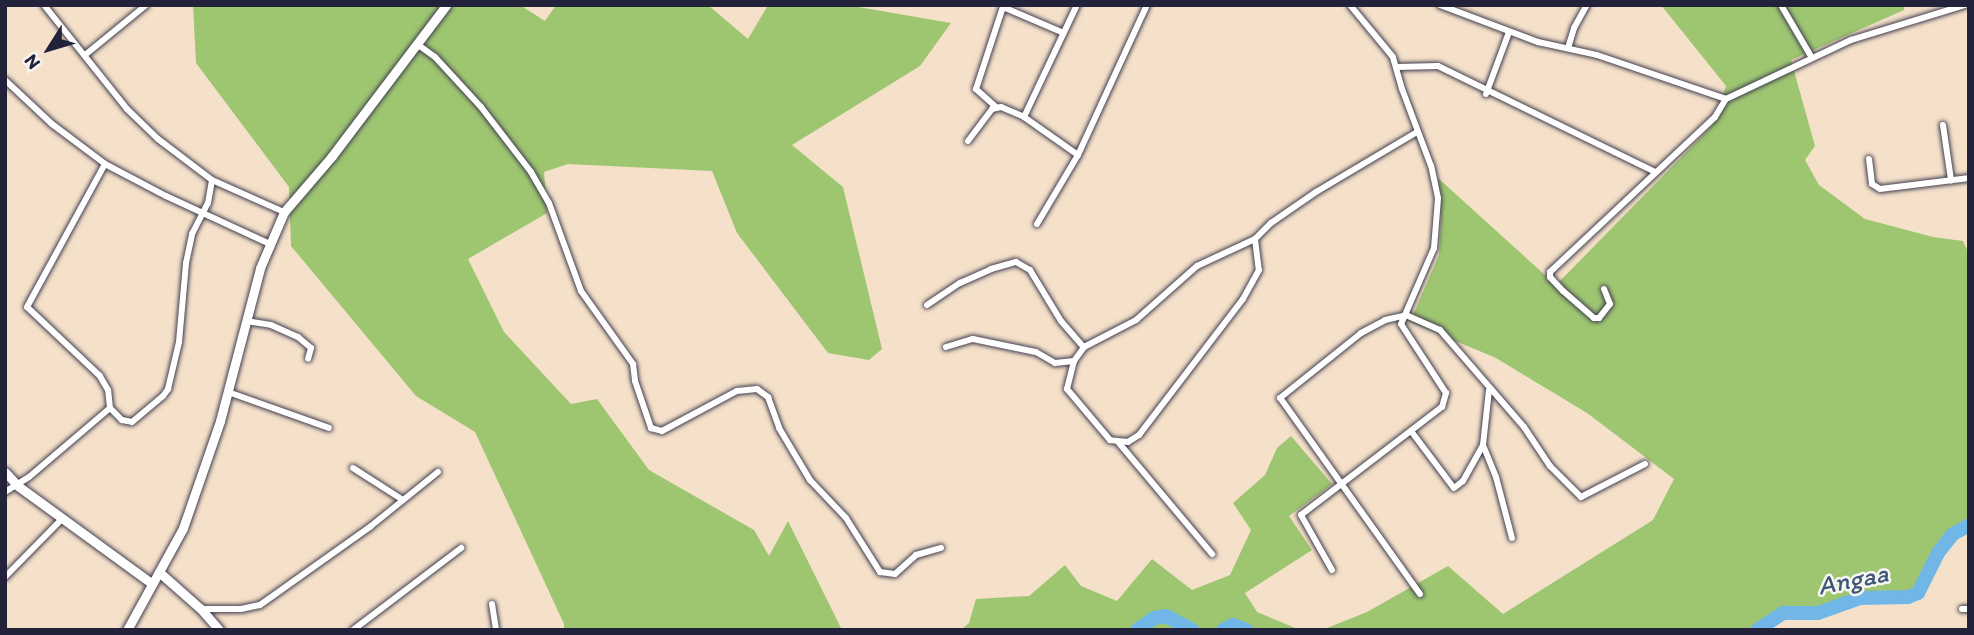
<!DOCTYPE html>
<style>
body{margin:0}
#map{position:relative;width:1974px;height:635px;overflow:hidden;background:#f5e1ca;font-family:Itim,sans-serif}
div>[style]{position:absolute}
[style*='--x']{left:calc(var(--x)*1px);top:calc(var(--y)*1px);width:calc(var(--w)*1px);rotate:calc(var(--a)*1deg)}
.green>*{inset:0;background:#9ec671}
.river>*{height:14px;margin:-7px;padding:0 7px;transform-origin:7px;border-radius:7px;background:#70b7e7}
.roads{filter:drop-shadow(0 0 2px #423f50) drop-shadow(0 0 2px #423f50)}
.street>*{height:6px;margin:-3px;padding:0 3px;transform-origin:3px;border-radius:3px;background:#fff}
.secondary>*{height:9px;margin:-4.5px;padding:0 4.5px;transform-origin:4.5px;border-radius:4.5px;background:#fff}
span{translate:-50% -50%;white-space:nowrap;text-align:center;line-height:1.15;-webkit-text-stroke:5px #f6f6f2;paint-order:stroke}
.water-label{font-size:26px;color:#3d5677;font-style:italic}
.frame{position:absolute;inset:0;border:7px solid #22223b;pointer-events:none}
.north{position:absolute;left:14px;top:14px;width:70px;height:70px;-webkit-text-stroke:5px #f6f6f2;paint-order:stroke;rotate:233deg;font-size:19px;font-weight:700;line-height:28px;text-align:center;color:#22223b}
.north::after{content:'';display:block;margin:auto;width:24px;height:32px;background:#22223b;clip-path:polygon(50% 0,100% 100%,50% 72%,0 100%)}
</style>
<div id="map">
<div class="green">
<i style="clip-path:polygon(193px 5px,520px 5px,545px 21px,556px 5px,708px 5px,748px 39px,768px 5px,847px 5px,951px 23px,920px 66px,792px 145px,843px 187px,882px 349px,869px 360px,828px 353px,737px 233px,712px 171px,568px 164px,544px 172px,547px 213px,468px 259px,504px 332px,571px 404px,597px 399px,649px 470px,754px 530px,769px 556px,788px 521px,842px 630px,564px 630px,564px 624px,475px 432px,416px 396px,291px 246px,289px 187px,196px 63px)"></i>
<i style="clip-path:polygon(1661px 5px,1904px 5px,1904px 10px,1791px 60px,1815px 146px,1805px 160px,1819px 185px,1865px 219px,1933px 237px,1963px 241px,1969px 254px,1969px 525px,1953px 534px,1938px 553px,1918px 593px,1908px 597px,1861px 598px,1818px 613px,1783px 613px,1757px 630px,1322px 630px,1367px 612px,1448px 566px,1503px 614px,1653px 520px,1674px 479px,1587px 413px,1496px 358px,1410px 322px,1439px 255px,1441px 219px,1438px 178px,1556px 285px,1712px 126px,1726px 86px)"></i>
<i style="clip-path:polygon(1291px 436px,1332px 484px,1289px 516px,1312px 550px,1245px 593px,1257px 612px,1300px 630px,961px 630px,969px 623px,976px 599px,1029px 596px,1065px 565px,1081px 586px,1117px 601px,1152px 559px,1192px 590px,1230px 575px,1251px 530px,1233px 503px,1265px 475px,1277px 448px)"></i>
</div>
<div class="river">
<i style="--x:1137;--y:630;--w:21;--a:-35"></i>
<i style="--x:1154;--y:618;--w:12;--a:-9"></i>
<i style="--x:1166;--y:616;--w:30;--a:28"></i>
<i style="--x:1223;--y:630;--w:11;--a:-27"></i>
<i style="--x:1233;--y:625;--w:14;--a:21"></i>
<i style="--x:1757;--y:630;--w:31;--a:-33"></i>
<i style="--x:1783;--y:613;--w:35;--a:0"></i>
<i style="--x:1818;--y:613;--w:45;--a:-19.7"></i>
<i style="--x:1860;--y:598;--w:48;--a:-1.2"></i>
<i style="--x:1908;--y:597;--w:11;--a:-22"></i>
<i style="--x:1918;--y:593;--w:45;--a:-63.4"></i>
<i style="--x:1938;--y:553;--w:24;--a:-52"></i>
<i style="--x:1953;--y:534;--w:18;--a:-29"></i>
</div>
<div class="roads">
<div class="street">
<i style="--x:44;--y:5;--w:133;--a:51.4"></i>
<i style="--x:127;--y:109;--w:43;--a:44.1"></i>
<i style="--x:158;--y:139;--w:68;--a:37.2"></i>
<i style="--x:212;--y:180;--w:79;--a:24"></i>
<i style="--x:1440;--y:5;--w:105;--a:20.7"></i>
<i style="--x:1538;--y:42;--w:60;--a:12.4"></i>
<i style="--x:1597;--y:55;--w:136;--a:18.8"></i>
<i style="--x:1781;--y:5;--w:61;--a:59.7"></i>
<i style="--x:417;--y:44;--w:22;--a:36"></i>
<i style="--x:435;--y:57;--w:68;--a:47.4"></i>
<i style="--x:481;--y:107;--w:82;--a:52.4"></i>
<i style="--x:531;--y:172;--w:36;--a:60"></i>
<i style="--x:549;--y:203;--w:94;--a:70"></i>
<i style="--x:581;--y:291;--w:90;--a:54.5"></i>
<i style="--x:633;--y:364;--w:17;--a:83"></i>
<i style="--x:635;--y:381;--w:50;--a:71.2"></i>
<i style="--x:651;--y:428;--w:11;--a:15"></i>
<i style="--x:662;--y:431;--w:85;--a:-28.1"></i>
<i style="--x:737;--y:391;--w:20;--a:-6"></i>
<i style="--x:757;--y:389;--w:14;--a:36"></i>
<i style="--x:768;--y:397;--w:33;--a:70"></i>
<i style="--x:779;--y:428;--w:61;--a:59.2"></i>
<i style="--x:810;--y:480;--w:52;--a:46.5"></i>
<i style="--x:846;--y:518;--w:64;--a:57.8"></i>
<i style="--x:880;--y:572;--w:15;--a:8"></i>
<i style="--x:895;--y:574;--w:28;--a:-42"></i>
<i style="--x:916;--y:555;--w:26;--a:-16"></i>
<i style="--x:1568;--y:48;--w:21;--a:-73"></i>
<i style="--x:1574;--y:28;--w:26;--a:-61"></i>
<i style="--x:85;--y:55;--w:79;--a:-39.3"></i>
<i style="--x:1397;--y:67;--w:41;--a:-1.4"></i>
<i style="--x:1438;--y:66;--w:242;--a:26"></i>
<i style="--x:5;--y:80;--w:64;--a:43.1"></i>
<i style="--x:52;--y:124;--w:66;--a:37"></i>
<i style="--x:105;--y:164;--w:69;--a:27.7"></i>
<i style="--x:166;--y:196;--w:115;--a:24.8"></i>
<i style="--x:1486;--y:94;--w:66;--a:-69.6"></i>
<i style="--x:996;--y:107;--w:27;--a:-138"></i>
<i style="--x:976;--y:89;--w:86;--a:-71.8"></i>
<i style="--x:1003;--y:7;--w:66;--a:23.1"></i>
<i style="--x:1024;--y:117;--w:124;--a:-64.7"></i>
<i style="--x:1943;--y:125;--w:56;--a:81.7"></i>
<i style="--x:968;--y:141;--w:40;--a:-53"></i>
<i style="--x:992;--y:109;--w:9;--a:-13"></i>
<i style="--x:1001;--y:107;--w:25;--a:23"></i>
<i style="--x:1024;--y:117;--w:66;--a:35.1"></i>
<i style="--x:1869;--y:159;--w:25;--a:83"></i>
<i style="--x:1872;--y:184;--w:9;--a:32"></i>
<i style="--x:1880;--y:189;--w:90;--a:-7"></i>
<i style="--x:1037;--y:224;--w:80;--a:-59.3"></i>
<i style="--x:1078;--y:155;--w:165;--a:-65.3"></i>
<i style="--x:1255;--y:239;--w:31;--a:83"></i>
<i style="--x:1259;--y:270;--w:33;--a:119"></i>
<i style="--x:1243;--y:299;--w:171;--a:127.4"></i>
<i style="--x:1139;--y:435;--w:13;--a:148"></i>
<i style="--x:1128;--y:442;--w:18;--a:-174"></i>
<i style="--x:1110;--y:440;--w:67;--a:-130.1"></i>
<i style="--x:1067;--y:389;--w:29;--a:-76"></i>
<i style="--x:1074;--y:361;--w:17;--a:-54"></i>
<i style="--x:1084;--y:347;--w:59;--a:-27.4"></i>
<i style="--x:1136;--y:320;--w:81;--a:-41.5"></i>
<i style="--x:1197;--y:266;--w:64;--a:-25"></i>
<i style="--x:1255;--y:239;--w:23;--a:-45"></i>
<i style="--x:1271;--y:223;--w:55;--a:-34.6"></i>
<i style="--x:1316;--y:192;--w:117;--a:-30.7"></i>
<i style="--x:1604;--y:289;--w:16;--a:68"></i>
<i style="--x:1610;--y:304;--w:18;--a:128"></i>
<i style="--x:1599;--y:318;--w:5;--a:180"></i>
<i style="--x:1594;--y:318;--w:41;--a:-138.9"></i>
<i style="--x:1563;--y:291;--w:19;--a:-133"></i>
<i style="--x:1550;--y:277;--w:5;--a:-90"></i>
<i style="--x:1550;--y:272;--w:226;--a:-43.2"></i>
<i style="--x:1715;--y:117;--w:21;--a:-59"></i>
<i style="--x:1726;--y:99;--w:138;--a:-25.3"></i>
<i style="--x:1851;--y:40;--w:119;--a:-17.1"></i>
<i style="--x:927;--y:305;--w:40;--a:-34"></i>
<i style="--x:960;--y:283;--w:34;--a:-24"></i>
<i style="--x:991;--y:269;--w:26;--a:-16"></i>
<i style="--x:1016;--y:262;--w:16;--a:30"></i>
<i style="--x:1030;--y:270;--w:60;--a:58.7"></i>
<i style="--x:1061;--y:321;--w:35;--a:49"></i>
<i style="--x:246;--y:321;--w:25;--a:9"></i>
<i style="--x:271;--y:325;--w:30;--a:24"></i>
<i style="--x:298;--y:337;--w:17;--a:40"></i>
<i style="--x:311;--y:348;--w:11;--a:105"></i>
<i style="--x:946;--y:347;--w:28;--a:-17"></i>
<i style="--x:973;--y:339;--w:64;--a:11.7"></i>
<i style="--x:1036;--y:352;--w:22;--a:30"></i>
<i style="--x:1055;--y:363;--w:19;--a:-6"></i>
<i style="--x:228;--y:392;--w:107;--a:19.6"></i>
<i style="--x:110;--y:408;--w:17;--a:45"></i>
<i style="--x:122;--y:420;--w:10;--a:11"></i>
<i style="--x:132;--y:422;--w:40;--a:-40"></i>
<i style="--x:163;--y:396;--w:9;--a:-54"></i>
<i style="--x:168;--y:389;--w:48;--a:-76.8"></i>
<i style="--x:179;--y:342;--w:79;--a:-84.9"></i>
<i style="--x:186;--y:263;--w:30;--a:-78"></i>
<i style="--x:192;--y:234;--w:35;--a:-63"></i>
<i style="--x:208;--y:203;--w:23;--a:-80"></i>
<i style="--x:1411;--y:431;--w:71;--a:53"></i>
<i style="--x:1454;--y:488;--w:11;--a:-38"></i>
<i style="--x:1463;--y:481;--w:41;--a:-60.9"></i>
<i style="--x:1483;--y:445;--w:55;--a:-83.8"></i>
<i style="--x:1119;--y:443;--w:145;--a:50"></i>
<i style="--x:1483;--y:445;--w:35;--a:68"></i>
<i style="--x:1496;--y:477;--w:63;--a:75.3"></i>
<i style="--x:353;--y:468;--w:59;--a:32.6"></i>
<i style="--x:5;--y:492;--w:28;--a:-32"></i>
<i style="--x:29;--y:477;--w:106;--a:-40.4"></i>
<i style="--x:110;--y:408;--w:18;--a:-96"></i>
<i style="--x:108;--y:390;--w:16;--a:-120"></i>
<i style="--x:100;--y:376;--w:100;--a:-136.6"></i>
<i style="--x:27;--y:307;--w:163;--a:-61.4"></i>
<i style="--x:1332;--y:570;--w:63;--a:-119.4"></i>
<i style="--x:1301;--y:515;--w:178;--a:-37.5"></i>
<i style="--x:1442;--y:407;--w:15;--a:-74"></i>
<i style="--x:1446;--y:393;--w:82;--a:-123.1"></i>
<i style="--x:1401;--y:324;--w:83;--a:-66.5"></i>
<i style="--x:1434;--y:248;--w:50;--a:-85.4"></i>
<i style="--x:1438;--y:198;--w:33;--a:-102"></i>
<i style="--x:1431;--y:166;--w:82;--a:-110.6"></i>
<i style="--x:1402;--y:89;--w:33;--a:-106"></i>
<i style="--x:1393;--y:57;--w:67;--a:-129.6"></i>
<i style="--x:5;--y:577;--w:81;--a:-45.5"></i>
<i style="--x:1420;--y:594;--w:241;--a:-125.5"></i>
<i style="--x:1280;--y:398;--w:104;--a:-38.7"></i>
<i style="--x:1361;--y:333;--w:27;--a:-28"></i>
<i style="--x:1385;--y:320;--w:22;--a:-13"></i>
<i style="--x:1406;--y:315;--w:37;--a:24"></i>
<i style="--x:1440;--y:330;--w:128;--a:49.1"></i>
<i style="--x:1524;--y:427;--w:47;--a:56.3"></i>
<i style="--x:1550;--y:466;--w:44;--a:45"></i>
<i style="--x:1581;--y:497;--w:72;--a:-27.3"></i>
<i style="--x:492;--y:604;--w:26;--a:81"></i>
<i style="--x:201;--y:609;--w:40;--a:0"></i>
<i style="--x:241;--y:609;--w:19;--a:-12"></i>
<i style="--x:260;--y:605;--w:136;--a:-35.4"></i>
<i style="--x:371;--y:526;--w:86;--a:-38.9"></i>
<i style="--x:1962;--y:609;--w:7;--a:0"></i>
<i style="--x:353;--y:630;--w:136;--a:-37.2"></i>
</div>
<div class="secondary">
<i style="--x:5;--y:472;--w:19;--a:47"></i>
<i style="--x:18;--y:486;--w:165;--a:36.1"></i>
<i style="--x:159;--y:572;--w:56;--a:41.4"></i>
<i style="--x:201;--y:609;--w:28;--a:49"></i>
<i style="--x:127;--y:630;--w:116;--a:-61.2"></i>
<i style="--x:183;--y:528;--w:113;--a:-70.9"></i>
<i style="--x:220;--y:421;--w:158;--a:-75.3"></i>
<i style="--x:260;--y:268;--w:61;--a:-66.8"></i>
<i style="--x:284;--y:212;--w:74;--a:-49.4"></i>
<i style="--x:332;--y:156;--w:189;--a:-52.9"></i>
</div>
</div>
<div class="water-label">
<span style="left:1853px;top:580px;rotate:-11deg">Angaa</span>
</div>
<div class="frame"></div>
<div class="north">N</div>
</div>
